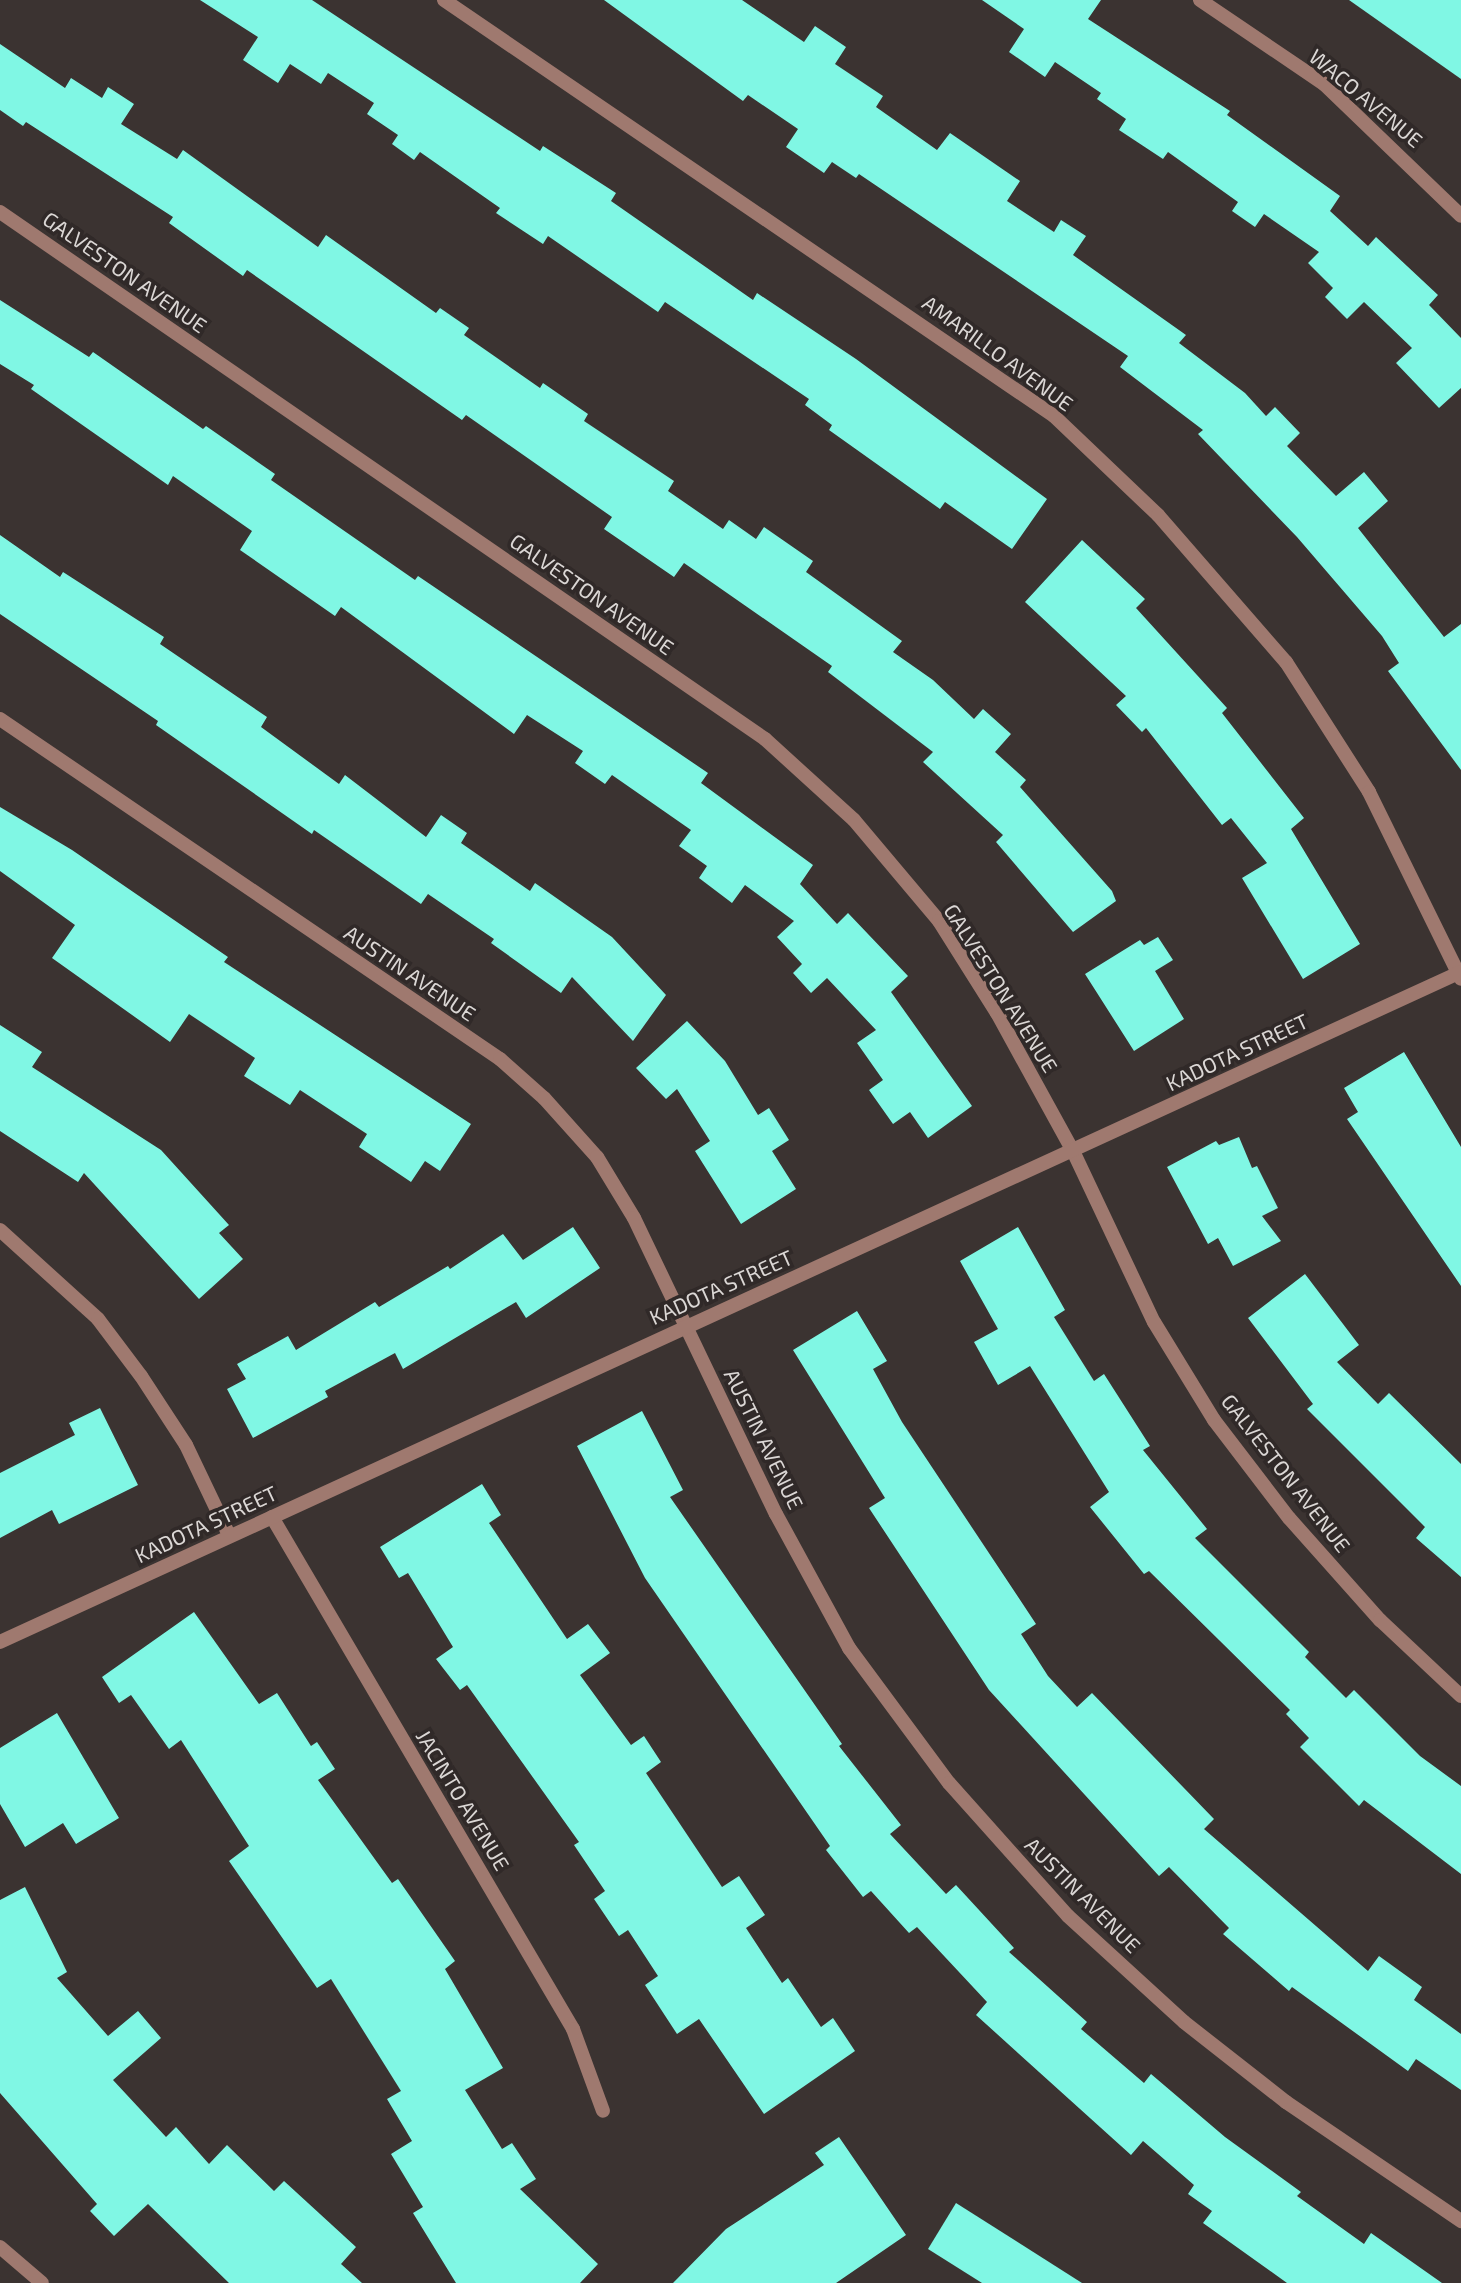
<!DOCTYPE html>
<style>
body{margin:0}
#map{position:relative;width:1461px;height:2283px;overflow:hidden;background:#3b3331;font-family:"Exo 2",sans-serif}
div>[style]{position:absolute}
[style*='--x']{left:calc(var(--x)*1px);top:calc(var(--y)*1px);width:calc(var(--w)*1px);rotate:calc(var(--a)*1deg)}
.building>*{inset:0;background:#80f7e4}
.minor>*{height:14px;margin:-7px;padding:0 7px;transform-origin:7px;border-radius:7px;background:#9f796f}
span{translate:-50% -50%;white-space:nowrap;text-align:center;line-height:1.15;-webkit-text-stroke:7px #302928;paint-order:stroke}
.street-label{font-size:21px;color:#dbd7d5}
</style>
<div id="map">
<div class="building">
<i style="clip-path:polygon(200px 0,312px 0,540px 151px,543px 146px,616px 193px,611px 201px,753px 300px,757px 293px,856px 359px,1047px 499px,1012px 549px,945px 502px,940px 509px,829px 430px,832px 425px,805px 405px,809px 399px,665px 302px,658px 312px,548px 236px,543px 244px,496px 213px,500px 208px,420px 152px,414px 160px,392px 144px,398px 135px,367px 114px,374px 103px,328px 73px,321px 84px,290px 64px,278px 83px,243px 60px,258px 37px)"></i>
<i style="clip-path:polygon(604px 0,742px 0,804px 42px,815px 26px,846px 47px,835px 64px,883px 96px,876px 107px,937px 150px,950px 133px,1020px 181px,1007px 201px,1054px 232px,1061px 220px,1086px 236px,1073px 255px,1186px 335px,1179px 343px,1245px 393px,1266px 416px,1275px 407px,1300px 433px,1287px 446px,1336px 496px,1364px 472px,1388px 501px,1358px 528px,1444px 637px,1461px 624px,1461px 770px,1388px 671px,1399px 663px,1382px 636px,1297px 537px,1198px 434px,1203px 430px,1120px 367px,1128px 356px,859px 174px,856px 178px,832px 162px,824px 173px,786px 147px,798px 129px,748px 95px,743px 101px)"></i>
<i style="clip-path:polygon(982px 0,1101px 0,1088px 19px,1230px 111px,1227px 115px,1340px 196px,1330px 211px,1368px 246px,1376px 237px,1438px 295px,1429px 305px,1461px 338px,1461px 388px,1439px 408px,1396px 363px,1412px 348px,1364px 302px,1347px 319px,1325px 297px,1333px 288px,1308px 263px,1319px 252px,1264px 214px,1255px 227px,1232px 211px,1238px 202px,1168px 152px,1163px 159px,1119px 130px,1126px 119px,1097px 99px,1101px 93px,1055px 62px,1045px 77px,1009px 52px,1024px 29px)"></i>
<i style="clip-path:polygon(1349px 0,1461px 0,1461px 79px)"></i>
<i style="clip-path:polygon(0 44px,65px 88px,71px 78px,102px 98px,108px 87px,134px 104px,121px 124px,177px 159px,183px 150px,318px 247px,326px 235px,436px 313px,440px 308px,469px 328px,464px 335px,540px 388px,543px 383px,588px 414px,584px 421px,674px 481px,668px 491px,723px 529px,729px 520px,756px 539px,764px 527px,813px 561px,806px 572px,902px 641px,893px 652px,933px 680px,974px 719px,983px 709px,1011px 734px,995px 752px,1026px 780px,1020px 787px,1112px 891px,1116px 901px,1073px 932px,996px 842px,1003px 835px,923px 762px,933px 752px,828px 672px,832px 666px,684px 563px,674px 577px,604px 529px,612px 517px,466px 415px,462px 420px,247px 270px,243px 276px,169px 223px,173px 217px,26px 122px,23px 126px,0 110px)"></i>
<i style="clip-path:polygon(0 300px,89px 357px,93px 352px,203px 429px,206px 426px,275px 474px,271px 480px,415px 580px,418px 576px,708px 773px,701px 783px,813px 865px,800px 884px,837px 924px,848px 913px,908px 976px,891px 992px,972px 1106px,928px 1138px,910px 1112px,893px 1124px,869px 1090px,883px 1080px,857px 1043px,876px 1030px,827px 978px,811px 993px,793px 973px,802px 964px,777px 937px,794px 921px,745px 885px,732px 903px,699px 878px,707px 866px,679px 846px,691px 830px,612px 775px,605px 784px,575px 763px,583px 751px,527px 715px,514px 734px,341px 607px,335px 616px,240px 550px,252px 531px,173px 476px,168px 485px,31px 389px,34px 385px,0 364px)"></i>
<i style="clip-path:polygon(0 535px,60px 577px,63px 572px,164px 637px,160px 644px,267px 717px,261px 727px,339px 784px,345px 775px,426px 837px,441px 815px,467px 833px,461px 843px,530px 891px,535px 883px,612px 937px,666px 995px,633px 1041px,572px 977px,561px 993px,491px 943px,494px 939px,428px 894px,421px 904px,314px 830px,312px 834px,156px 725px,158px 721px,0 614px)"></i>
<i style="clip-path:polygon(1082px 540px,1145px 599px,1136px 608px,1227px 708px,1222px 713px,1304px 818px,1291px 829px,1360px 944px,1303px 979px,1242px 878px,1267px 863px,1231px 818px,1222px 825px,1146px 728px,1142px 732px,1116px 705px,1126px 696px,1025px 602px)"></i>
<i style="clip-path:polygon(0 807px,72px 850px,228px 957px,224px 962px,471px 1124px,440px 1171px,425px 1161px,411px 1182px,359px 1147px,367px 1134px,300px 1090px,290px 1105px,244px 1076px,255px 1058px,189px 1014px,170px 1042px,52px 958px,75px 925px,0 871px)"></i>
<i style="clip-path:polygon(1158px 937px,1173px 960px,1155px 971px,1184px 1019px,1134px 1051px,1085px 974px,1140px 940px,1144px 945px)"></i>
<i style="clip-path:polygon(687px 1021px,725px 1061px,758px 1115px,769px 1108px,789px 1140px,772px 1151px,796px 1189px,741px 1224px,695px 1151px,710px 1141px,677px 1089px,666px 1099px,636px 1068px)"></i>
<i style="clip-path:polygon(0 1025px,42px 1052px,32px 1067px,161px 1150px,229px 1225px,219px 1233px,243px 1259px,199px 1299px,84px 1173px,78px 1182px,0 1131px)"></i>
<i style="clip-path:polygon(1404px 1052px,1461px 1147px,1461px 1286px,1347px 1119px,1358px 1112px,1344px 1088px)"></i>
<i style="clip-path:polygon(1239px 1137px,1252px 1168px,1257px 1166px,1278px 1208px,1262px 1216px,1281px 1241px,1233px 1266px,1218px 1238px,1208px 1244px,1167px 1167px,1216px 1141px,1219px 1145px)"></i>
<i style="clip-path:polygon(573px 1227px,600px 1268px,526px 1318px,516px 1302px,403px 1369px,395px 1353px,325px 1391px,328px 1397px,253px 1438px,227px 1389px,246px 1379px,237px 1364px,288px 1336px,296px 1350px,375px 1302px,379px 1307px,448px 1266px,450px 1269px,503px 1234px,523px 1260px)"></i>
<i style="clip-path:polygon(1018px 1227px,1065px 1310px,1054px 1317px,1094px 1381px,1104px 1374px,1150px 1446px,1143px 1450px,1207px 1529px,1195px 1538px,1309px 1652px,1305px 1657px,1346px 1698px,1354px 1690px,1420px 1756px,1461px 1786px,1461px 1874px,1364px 1800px,1359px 1806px,1300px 1747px,1309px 1738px,1286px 1714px,1290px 1710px,1149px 1571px,1144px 1574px,1090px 1507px,1109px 1492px,1030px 1366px,998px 1385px,974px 1342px,998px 1329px,960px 1261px)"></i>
<i style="clip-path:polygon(1305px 1274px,1359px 1345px,1337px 1362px,1378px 1404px,1389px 1393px,1461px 1464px,1461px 1577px,1416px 1538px,1425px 1527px,1307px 1409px,1313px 1404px,1248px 1318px)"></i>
<i style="clip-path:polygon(857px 1311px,887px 1361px,873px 1369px,902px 1422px,1036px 1624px,1021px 1634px,1048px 1676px,1077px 1707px,1092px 1693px,1214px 1819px,1204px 1829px,1368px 1971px,1379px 1956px,1422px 1987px,1414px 2000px,1461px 2034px,1461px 2090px,1416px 2059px,1408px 2071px,1292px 1987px,1289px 1991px,1223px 1934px,1229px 1928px,1169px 1867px,1159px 1876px,989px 1690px,869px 1508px,885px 1498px,793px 1350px)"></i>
<i style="clip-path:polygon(100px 1408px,138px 1485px,59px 1524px,52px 1510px,0 1538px,0 1473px,75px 1435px,69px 1423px)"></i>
<i style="clip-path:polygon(642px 1411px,683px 1490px,670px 1497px,842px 1744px,839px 1746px,901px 1825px,890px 1834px,946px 1894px,956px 1885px,1014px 1948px,1009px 1952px,1087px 2022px,1081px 2029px,1144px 2083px,1151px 2074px,1225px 2137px,1301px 2192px,1297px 2196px,1364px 2244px,1371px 2233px,1442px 2283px,1287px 2283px,1203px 2223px,1212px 2211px,1188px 2194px,1194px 2185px,1143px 2141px,1131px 2155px,976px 2015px,987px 2002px,917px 1927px,909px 1933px,871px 1891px,863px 1897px,826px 1850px,830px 1846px,645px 1578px,577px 1446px)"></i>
<i style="clip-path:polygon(482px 1484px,501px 1515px,489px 1523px,567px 1639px,588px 1624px,610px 1653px,580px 1675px,631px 1745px,644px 1736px,661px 1762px,646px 1773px,722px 1887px,739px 1876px,765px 1915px,746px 1928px,782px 1983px,788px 1978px,821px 2027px,833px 2018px,855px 2051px,764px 2114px,699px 2019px,677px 2034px,645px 1985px,658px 1976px,628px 1930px,619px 1936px,594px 1899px,605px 1891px,574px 1845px,579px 1842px,467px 1685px,460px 1690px,436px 1659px,453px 1647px,408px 1573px,399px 1578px,380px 1547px)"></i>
<i style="clip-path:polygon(194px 1612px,259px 1704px,277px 1693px,311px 1746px,317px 1742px,335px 1769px,318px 1780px,392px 1883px,398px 1879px,455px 1961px,445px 1969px,503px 2068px,465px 2090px,502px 2149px,512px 2143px,536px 2179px,520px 2189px,598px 2264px,580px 2283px,456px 2283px,413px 2213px,423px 2207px,391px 2154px,412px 2141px,387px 2099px,401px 2091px,331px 1979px,317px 1988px,229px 1861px,249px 1846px,181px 1740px,169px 1749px,131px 1695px,119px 1703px,102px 1677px)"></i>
<i style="clip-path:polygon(57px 1713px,119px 1818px,76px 1844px,63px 1823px,25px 1847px,0 1804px,0 1748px)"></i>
<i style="clip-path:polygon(25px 1887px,67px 1972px,57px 1978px,108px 2036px,138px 2011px,161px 2038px,113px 2080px,166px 2137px,176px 2127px,209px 2164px,227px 2145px,274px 2191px,284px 2181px,356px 2247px,341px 2264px,362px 2283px,229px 2283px,148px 2204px,114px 2236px,90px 2211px,97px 2204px,0 2093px,0 1900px)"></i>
<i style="clip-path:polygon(839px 2137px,906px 2235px,836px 2283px,673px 2283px,726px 2229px,824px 2165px,815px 2153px)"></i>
<i style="clip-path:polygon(956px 2203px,1082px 2283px,982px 2283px,928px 2249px)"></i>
</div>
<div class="minor">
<i style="--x:444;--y:0;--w:738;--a:34.29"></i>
<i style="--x:1054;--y:416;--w:144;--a:43.6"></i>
<i style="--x:1158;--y:515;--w:195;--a:49"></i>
<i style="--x:1286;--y:662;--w:154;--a:57.4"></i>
<i style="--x:1369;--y:792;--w:208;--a:63.8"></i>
<i style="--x:1200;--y:0;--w:150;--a:34.1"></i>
<i style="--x:1324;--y:84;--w:190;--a:43.9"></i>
<i style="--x:0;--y:212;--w:929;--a:34.56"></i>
<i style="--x:765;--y:739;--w:120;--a:42.3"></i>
<i style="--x:854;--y:820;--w:132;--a:49.9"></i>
<i style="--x:939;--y:921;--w:109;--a:57.8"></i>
<i style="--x:997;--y:1013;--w:158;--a:61.2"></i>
<i style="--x:1073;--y:1151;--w:189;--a:64.7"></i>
<i style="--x:1154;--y:1322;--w:115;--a:58.5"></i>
<i style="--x:1214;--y:1420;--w:123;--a:52.6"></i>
<i style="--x:1289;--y:1518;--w:137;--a:48.3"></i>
<i style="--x:1380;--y:1620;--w:111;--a:43.2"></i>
<i style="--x:0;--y:719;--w:605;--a:34.22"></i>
<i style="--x:500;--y:1059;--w:59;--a:41.6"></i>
<i style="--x:544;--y:1098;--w:79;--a:48.1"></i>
<i style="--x:597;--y:1157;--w:71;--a:58.8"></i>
<i style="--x:634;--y:1218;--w:328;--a:64.4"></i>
<i style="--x:776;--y:1514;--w:153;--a:61.4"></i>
<i style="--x:849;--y:1648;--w:168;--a:53.5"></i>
<i style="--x:949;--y:1783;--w:178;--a:48.2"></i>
<i style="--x:1068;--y:1916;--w:157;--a:42.4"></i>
<i style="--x:1184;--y:2022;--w:130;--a:38.1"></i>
<i style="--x:1286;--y:2102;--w:212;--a:34.2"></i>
<i style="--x:0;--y:1230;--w:132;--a:42.2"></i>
<i style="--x:98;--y:1319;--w:71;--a:53"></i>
<i style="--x:141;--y:1376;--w:82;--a:56.9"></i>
<i style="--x:186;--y:1445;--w:100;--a:64.5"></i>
<i style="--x:272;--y:1517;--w:594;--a:59.55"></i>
<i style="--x:573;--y:2029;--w:87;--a:69.9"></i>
<i style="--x:0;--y:1642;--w:1607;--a:-24.64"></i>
<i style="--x:0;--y:2247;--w:55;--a:40.6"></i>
</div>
<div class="street-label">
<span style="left:1366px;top:98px;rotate:40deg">WACO AVENUE</span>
<span style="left:125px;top:272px;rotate:35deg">GALVESTON AVENUE</span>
<span style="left:998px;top:353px;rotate:36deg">AMARILLO AVENUE</span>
<span style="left:592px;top:594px;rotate:35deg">GALVESTON AVENUE</span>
<span style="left:410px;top:973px;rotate:34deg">AUSTIN AVENUE</span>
<span style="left:1001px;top:988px;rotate:58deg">GALVESTON AVENUE</span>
<span style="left:1237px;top:1052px;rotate:-25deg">KADOTA STREET</span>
<span style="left:721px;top:1287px;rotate:-24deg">KADOTA STREET</span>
<span style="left:764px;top:1439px;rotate:64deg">AUSTIN AVENUE</span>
<span style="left:1286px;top:1473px;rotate:52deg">GALVESTON AVENUE</span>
<span style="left:206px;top:1524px;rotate:-25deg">KADOTA STREET</span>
<span style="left:463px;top:1800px;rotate:59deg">JACINTO AVENUE</span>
<span style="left:1083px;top:1895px;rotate:45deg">AUSTIN AVENUE</span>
</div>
</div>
